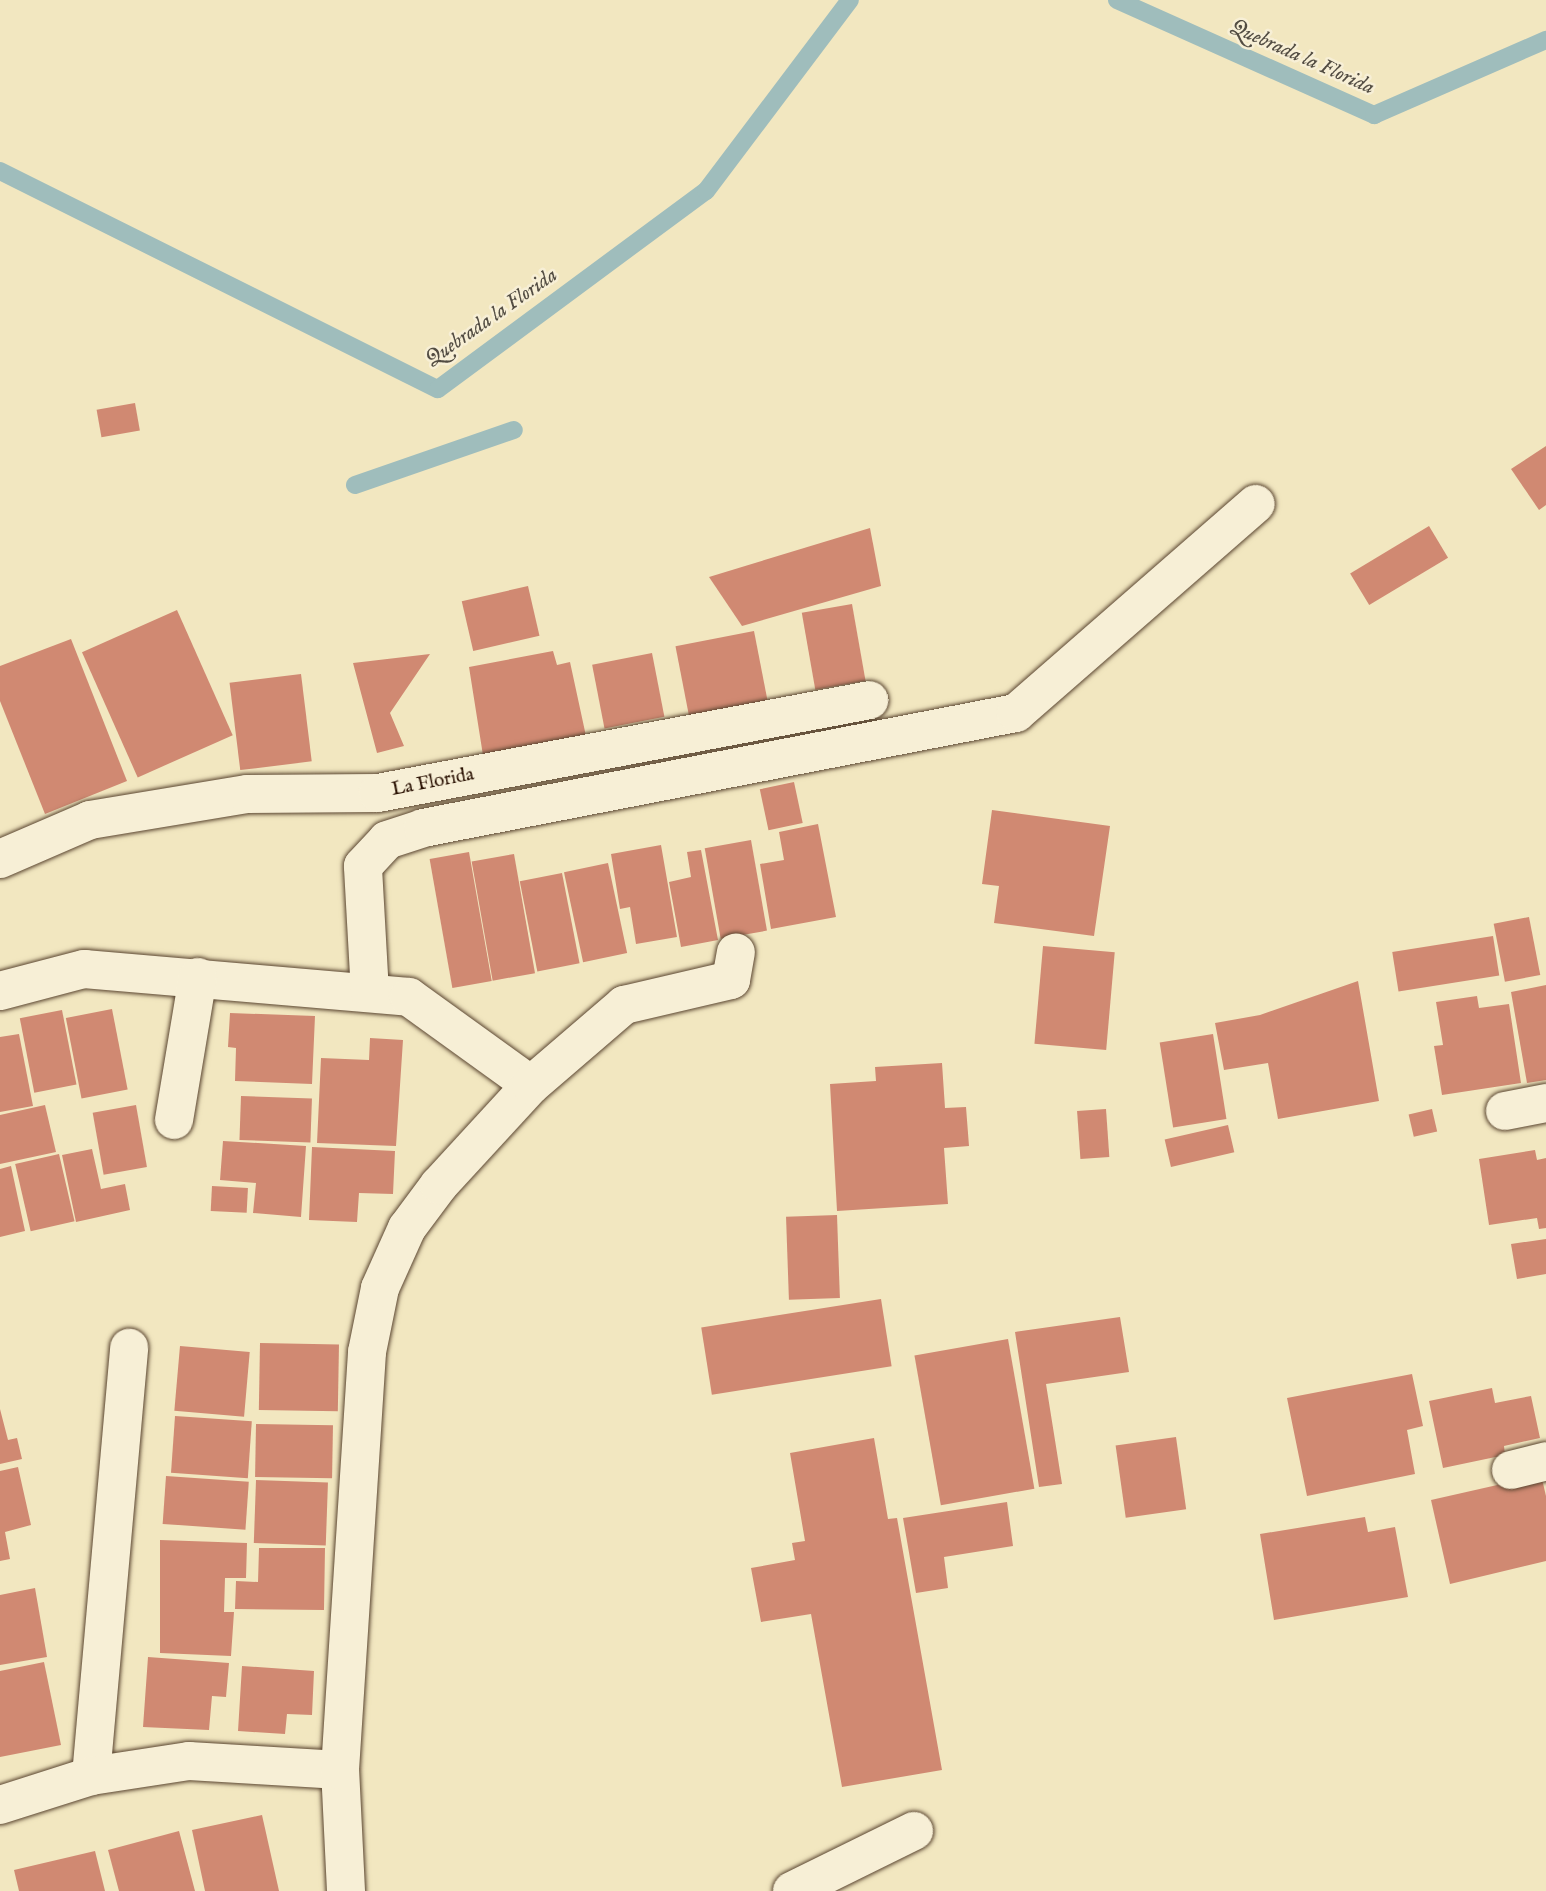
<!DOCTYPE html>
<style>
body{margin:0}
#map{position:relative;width:1546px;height:1891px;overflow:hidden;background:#f2e7c0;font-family:"IM FELL English",serif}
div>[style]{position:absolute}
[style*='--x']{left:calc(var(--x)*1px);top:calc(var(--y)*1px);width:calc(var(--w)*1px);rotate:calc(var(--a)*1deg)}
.stream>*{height:18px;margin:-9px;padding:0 9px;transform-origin:9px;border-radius:9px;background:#9fbdbc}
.building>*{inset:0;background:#d08972;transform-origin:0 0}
.roads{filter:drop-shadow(0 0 2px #5a4530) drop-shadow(0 0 2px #5a4530)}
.minor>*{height:38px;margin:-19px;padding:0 19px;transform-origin:19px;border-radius:19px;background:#f7efd6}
span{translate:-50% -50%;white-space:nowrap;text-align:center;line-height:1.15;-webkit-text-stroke:5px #f7efd6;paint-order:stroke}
.street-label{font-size:19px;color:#280f00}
.water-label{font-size:21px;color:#524c42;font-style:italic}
</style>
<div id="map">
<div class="stream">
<i style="--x:1117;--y:0;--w:282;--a:24.1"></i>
<i style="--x:1374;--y:115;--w:188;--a:-23.6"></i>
<i style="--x:0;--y:171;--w:489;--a:26.5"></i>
<i style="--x:438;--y:389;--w:333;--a:-36.5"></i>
<i style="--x:706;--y:191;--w:239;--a:-53"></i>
<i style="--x:355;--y:485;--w:168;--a:-19.1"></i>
</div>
<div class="building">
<i style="left:135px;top:403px;width:28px;height:39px;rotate:80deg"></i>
<i style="clip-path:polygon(1546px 446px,1546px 505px,1539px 510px,1511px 469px)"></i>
<i style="left:1429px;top:526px;width:37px;height:92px;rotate:59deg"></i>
<i style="clip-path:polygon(870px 528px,881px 586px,742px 626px,709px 577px)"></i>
<i style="left:528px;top:586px;width:51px;height:68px;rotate:77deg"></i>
<i style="left:852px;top:604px;width:78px;height:51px;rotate:80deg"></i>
<i style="left:177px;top:610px;width:137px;height:104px;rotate:66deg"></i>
<i style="left:754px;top:631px;width:82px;height:80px;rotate:79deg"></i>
<i style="clip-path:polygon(71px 639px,127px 781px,45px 814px,0 701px,0 666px)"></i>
<i style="clip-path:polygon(553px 651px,557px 665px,570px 662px,589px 750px,485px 768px,469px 667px)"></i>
<i style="left:652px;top:653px;width:65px;height:61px;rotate:79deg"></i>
<i style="clip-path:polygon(430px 654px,390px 713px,404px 746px,377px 753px,353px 663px)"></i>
<i style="left:301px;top:674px;width:88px;height:72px;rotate:83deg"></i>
<i style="left:794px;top:782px;width:42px;height:35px;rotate:78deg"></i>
<i style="clip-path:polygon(992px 810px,1110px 826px,1094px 936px,994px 923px,999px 886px,982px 884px)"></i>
<i style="clip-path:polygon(818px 824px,836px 917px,771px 929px,760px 864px,784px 860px,779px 832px)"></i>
<i style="left:751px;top:840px;width:92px;height:47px;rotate:80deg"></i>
<i style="clip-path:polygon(661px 845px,677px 937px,636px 944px,630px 907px,620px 909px,611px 854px)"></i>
<i style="clip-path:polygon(701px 850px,718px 940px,681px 947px,669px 882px,691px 877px,687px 852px)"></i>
<i style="left:469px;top:852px;width:131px;height:40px;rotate:80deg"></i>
<i style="left:514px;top:854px;width:121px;height:43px;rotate:80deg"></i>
<i style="left:608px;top:863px;width:92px;height:45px;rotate:78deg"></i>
<i style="left:562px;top:873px;width:92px;height:43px;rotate:79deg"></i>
<i style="left:1529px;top:917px;width:59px;height:36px;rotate:79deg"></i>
<i style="left:1493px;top:936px;width:40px;height:102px;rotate:81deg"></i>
<i style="left:1043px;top:946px;width:72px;height:98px;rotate:5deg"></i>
<i style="clip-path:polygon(1358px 981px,1379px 1101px,1278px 1119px,1268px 1063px,1224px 1070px,1215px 1023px,1260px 1015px)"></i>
<i style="clip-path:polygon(1546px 985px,1546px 1080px,1527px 1083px,1511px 992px)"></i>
<i style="clip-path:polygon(1477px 996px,1479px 1008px,1509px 1004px,1521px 1083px,1442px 1095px,1434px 1046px,1443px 1045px,1436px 1002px)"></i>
<i style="left:112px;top:1009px;width:82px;height:47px;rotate:79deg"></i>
<i style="left:62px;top:1010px;width:76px;height:43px;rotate:79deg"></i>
<i style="clip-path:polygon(230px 1013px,315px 1016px,312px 1084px,235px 1081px,236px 1048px,228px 1047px)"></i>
<i style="clip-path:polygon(19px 1034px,33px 1106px,0 1112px,0 1037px)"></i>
<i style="left:1213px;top:1034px;width:86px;height:54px;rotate:81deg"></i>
<i style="clip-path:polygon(370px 1038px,403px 1040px,396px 1146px,317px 1143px,321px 1058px,369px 1060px)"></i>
<i style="clip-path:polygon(942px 1063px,945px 1108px,966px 1107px,969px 1146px,944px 1148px,948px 1204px,837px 1211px,830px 1084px,876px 1081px,875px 1067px)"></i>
<i style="left:241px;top:1096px;width:71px;height:44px;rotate:2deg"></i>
<i style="clip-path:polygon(45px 1105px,56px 1152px,0 1164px,0 1115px)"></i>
<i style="left:136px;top:1105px;width:63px;height:44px;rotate:80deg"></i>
<i style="left:1106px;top:1109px;width:48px;height:29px;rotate:86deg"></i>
<i style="left:1432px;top:1109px;width:23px;height:24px;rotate:77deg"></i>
<i style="left:1228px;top:1125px;width:28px;height:65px;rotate:77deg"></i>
<i style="clip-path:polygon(223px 1141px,306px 1146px,301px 1217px,253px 1213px,256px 1183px,220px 1180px)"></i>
<i style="clip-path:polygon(312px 1147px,395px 1151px,393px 1194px,359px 1193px,357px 1222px,309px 1220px)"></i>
<i style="clip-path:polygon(92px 1149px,101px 1189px,125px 1184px,130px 1210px,76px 1222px,62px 1155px)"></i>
<i style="clip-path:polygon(1535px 1150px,1537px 1160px,1546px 1158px,1546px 1228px,1539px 1229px,1537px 1218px,1489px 1225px,1479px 1159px)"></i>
<i style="left:59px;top:1154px;width:69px;height:45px;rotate:77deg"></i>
<i style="clip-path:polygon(11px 1166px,25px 1231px,0 1237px,0 1169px)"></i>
<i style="left:212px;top:1186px;width:36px;height:25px;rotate:3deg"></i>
<i style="left:837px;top:1215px;width:83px;height:51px;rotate:88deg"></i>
<i style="clip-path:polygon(1546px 1239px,1546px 1274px,1517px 1279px,1511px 1244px)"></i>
<i style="left:881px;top:1299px;width:68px;height:182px;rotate:81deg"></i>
<i style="clip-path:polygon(1120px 1317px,1129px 1372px,1046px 1384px,1062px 1484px,1039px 1487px,1015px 1332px)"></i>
<i style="left:1008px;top:1339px;width:152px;height:95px;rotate:80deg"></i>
<i style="left:260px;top:1343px;width:79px;height:67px;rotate:1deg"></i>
<i style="left:180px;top:1346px;width:70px;height:65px;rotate:5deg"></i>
<i style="clip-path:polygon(1412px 1374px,1423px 1426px,1407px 1430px,1415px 1474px,1307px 1496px,1287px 1398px)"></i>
<i style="clip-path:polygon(1492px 1388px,1495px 1403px,1531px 1396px,1540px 1438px,1504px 1446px,1505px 1455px,1443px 1468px,1429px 1401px)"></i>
<i style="clip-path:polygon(0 1409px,8px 1440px,17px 1438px,22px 1459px,0 1464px)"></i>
<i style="left:175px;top:1416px;width:77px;height:57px;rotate:4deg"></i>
<i style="left:256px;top:1424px;width:77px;height:53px;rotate:1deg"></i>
<i style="left:1176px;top:1437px;width:73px;height:61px;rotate:82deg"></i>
<i style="clip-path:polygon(874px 1438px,888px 1519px,897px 1518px,942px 1770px,842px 1787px,811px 1614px,761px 1622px,751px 1568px,795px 1560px,792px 1543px,805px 1541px,790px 1453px)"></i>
<i style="clip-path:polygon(18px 1467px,31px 1525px,5px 1532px,10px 1559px,0 1561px,0 1471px)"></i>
<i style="clip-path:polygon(1541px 1475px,1546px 1496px,1546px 1561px,1450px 1584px,1431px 1500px)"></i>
<i style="left:166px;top:1476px;width:83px;height:48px;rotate:4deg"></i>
<i style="left:256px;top:1480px;width:72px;height:63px;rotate:2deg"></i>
<i style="clip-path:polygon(1007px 1502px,1013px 1546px,944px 1557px,948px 1588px,916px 1593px,903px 1518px)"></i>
<i style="clip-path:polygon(1365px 1517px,1368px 1532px,1395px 1527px,1408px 1597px,1274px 1620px,1260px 1534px)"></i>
<i style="clip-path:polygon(160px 1540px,247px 1543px,246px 1578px,225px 1578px,224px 1612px,234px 1612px,231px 1656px,160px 1653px)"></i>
<i style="clip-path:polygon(259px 1548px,325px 1548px,324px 1610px,235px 1609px,236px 1581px,258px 1582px)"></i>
<i style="clip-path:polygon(35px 1588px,47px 1657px,0 1665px,0 1595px)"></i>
<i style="clip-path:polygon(148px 1657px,229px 1663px,226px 1697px,212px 1696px,209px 1730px,143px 1727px)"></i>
<i style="clip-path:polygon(44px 1662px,61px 1745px,0 1757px,0 1671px)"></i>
<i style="clip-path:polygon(242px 1666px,314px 1671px,312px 1715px,287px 1714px,285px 1734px,238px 1731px)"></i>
<i style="clip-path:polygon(262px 1815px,279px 1891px,205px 1891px,192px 1830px)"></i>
<i style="clip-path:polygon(179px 1831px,195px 1891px,119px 1891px,108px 1850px)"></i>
<i style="clip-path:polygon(95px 1851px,105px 1891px,19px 1891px,14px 1870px)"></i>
</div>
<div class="roads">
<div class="minor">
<i style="--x:0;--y:859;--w:98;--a:-23.4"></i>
<i style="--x:90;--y:820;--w:159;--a:-9.4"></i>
<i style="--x:247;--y:794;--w:131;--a:-0.4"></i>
<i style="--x:378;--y:793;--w:500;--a:-10.7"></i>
<i style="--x:0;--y:991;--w:87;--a:-14.7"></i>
<i style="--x:84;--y:969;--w:326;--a:4.9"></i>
<i style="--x:409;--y:997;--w:150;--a:35.8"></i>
<i style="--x:370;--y:993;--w:127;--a:-93.2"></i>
<i style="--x:363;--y:866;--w:35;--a:-47"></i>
<i style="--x:387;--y:840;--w:38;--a:-18"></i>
<i style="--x:423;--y:828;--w:604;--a:-10.98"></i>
<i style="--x:1016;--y:713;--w:318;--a:-41.1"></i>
<i style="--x:1505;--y:1111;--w:42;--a:-11"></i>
<i style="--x:174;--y:1120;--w:145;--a:-80.5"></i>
<i style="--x:1511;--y:1470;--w:36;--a:-14"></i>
<i style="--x:91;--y:1776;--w:430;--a:-84.9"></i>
<i style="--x:0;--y:1805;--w:96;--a:-17.7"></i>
<i style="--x:91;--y:1776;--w:99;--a:-8.7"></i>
<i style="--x:189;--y:1761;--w:151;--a:3.4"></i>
<i style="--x:346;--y:1891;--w:121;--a:-92.8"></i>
<i style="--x:340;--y:1770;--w:419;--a:-86.3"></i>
<i style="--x:367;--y:1352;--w:65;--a:-78.5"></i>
<i style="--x:380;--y:1288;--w:66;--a:-65.8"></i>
<i style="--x:407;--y:1228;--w:54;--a:-53.3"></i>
<i style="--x:439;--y:1185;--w:136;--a:-47.4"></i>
<i style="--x:531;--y:1085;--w:123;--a:-40.7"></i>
<i style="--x:624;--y:1005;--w:110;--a:-13.2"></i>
<i style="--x:731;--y:980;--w:28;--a:-80"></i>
<i style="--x:792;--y:1891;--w:136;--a:-26.2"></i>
</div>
</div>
<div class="street-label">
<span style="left:433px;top:783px;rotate:-11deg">La Florida</span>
</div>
<div class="water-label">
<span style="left:1302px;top:58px;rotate:24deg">Quebrada la Florida</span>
<span style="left:492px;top:318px;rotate:-35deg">Quebrada la Florida</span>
</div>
</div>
